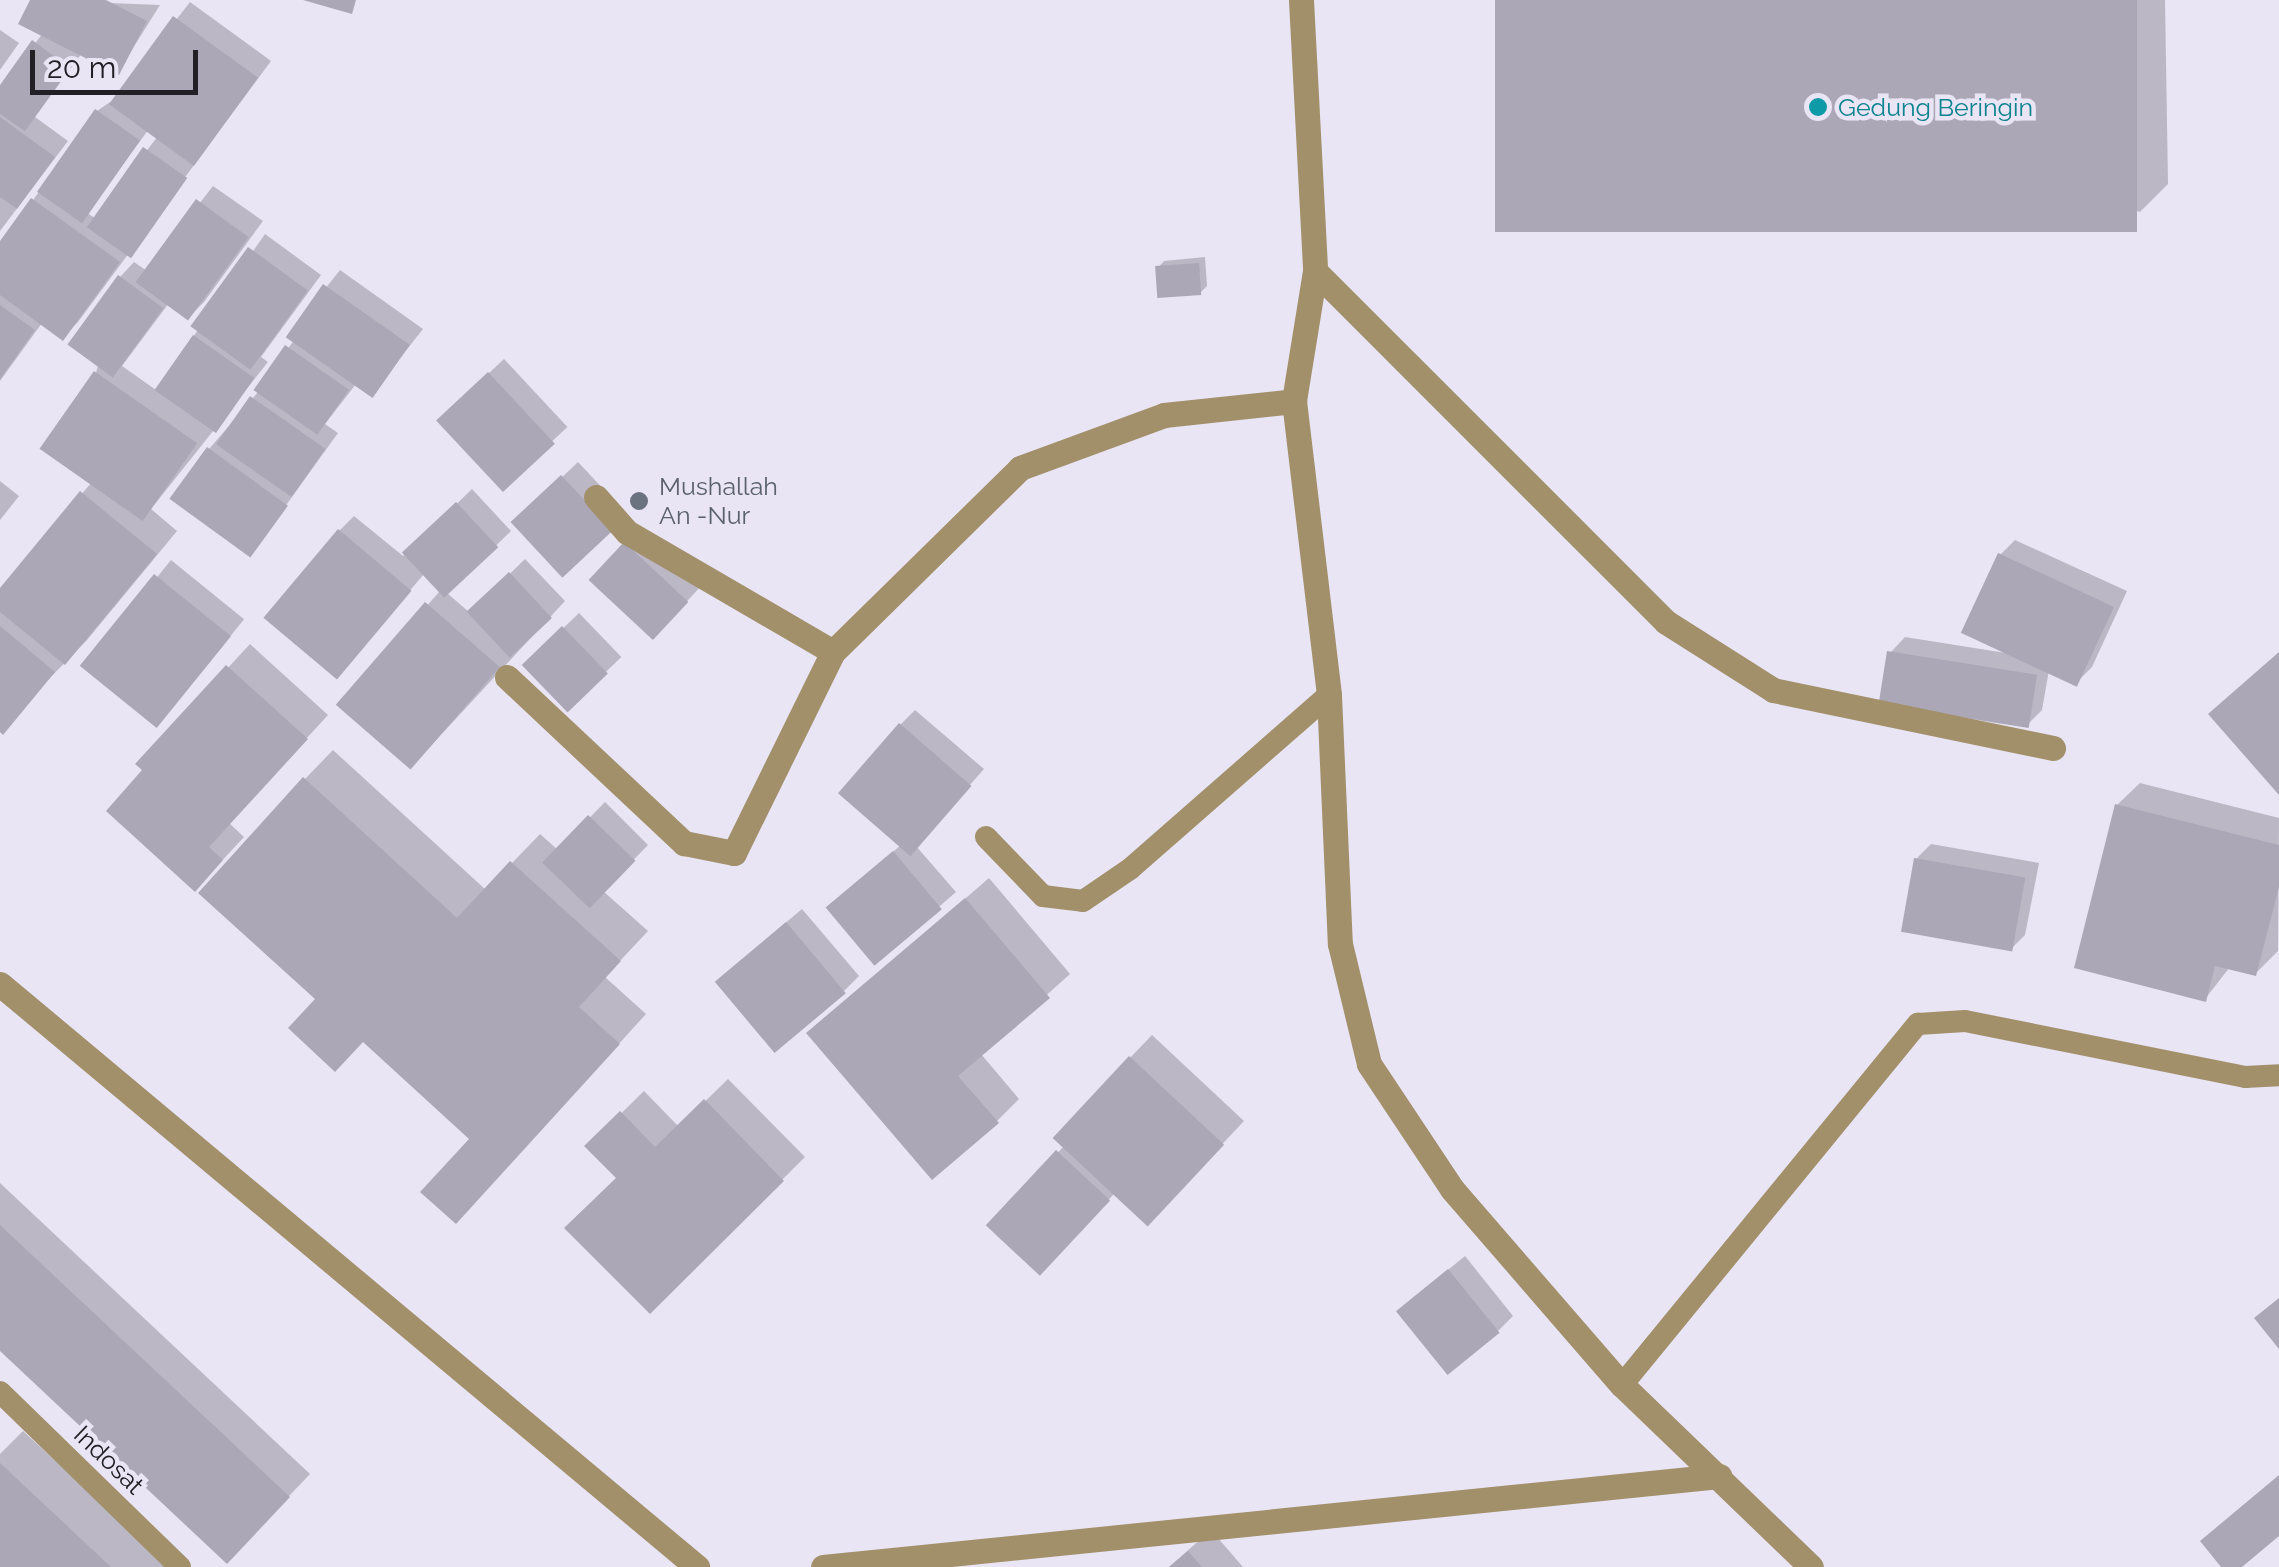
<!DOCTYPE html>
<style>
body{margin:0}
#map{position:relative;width:2279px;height:1567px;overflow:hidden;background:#eae5f5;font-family:Raleway,sans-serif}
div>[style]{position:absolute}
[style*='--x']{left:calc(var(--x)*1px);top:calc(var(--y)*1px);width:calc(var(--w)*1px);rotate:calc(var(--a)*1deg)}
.shadow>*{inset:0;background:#0003;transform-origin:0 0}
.building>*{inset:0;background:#aca7b7;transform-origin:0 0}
.lane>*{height:22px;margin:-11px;padding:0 11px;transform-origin:11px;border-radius:11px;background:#a2906b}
.street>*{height:25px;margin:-12.5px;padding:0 12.5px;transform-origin:12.5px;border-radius:12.5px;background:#a2906b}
.dots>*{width:28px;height:28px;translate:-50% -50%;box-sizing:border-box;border:5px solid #eae5f5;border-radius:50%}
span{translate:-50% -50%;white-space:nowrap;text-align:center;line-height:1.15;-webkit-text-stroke:9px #eae5f5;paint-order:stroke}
.culture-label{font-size:25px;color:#0d838f}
.left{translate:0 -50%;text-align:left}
.worship-label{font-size:25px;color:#5b616d}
.street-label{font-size:25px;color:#222026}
.scale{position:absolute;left:30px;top:50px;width:168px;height:45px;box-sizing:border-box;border:5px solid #222026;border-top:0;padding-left:12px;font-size:30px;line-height:35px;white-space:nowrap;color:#222026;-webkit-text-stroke:8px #eae5f5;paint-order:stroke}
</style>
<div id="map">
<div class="shadow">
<i style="clip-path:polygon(33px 0,160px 5px,118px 72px,82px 53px,35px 117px,68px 141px,0 231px,0 89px,43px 33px)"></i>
<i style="clip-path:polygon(1498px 0,2165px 0,2168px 184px,2140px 212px)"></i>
<i style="clip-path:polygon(evenodd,190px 2px,271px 61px,78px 322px,63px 337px,42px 323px,0 381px,0 246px,97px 111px,116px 98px,190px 2px,149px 129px,158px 136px,95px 218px,87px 213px,149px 129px)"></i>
<i style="clip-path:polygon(0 30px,19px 43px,0 70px)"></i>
<i style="clip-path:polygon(213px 186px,263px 221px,204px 302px,189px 317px,169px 303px,122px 366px,156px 390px,265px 234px,321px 275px,261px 357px,268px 362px,151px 509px,177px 531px,87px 640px,0 729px,0 591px,91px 483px,96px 373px,120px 277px,134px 262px,147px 271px)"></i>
<i style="clip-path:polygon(1205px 257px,1207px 286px,1200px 293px,1157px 269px,1164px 261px)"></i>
<i style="clip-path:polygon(340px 270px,423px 329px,371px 395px,356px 384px,325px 424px,338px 433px,251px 554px,209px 449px,259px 391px,294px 340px,288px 336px)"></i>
<i style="left:504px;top:359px;width:93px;height:90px;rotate:47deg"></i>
<i style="clip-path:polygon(578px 462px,626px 513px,514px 523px)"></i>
<i style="clip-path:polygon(0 481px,19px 496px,0 520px)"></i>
<i style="clip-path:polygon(472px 489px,511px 531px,447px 593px,470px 613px,525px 559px,565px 601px,426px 751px,340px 704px,440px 591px,424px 574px,349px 662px,339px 531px,354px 516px,403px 556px)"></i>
<i style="clip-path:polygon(2015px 540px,2127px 591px,2092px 667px,2077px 682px,2049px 670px,2042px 710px,2027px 725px,1890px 653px,1905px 637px,2012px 654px,2000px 555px)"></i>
<i style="clip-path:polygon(626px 544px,702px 585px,668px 622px)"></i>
<i style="left:171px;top:560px;width:94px;height:138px;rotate:39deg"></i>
<i style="left:579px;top:613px;width:61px;height:75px;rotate:46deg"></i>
<i style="clip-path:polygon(250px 644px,328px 715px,229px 823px,244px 837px,217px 866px,139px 764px)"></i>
<i style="clip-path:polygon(915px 710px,984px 769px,916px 846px,956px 892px,875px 962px,845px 894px,902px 844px,900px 725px)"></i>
<i style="clip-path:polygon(333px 750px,486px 890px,540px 834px,558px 850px,605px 802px,648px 845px,603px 891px,648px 931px,605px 977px,646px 1014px,484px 1192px,473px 1138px,319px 998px,305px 779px)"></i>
<i style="clip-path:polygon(2140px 783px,2279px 818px,2278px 951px,2256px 973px,2230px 967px,2205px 999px,2117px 805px)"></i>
<i style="clip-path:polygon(1931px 844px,2039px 863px,2025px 935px,2010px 950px,1916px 859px)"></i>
<i style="clip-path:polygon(989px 878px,1070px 974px,981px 1054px,1019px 1099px,997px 1121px,810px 1033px)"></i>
<i style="clip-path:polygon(802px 909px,859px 976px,844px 991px,733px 967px)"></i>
<i style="clip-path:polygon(1152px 1035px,1244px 1121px,1169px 1201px,1115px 1193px,1039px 1272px,989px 1225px,1065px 1145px,1055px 1136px)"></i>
<i style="clip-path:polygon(728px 1079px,805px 1157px,650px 1311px,619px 1178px,588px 1146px,644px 1091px,679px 1127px)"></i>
<i style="clip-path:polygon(0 1183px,310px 1474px,249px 1538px,0 1348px)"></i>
<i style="clip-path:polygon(1465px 1256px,1513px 1316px,1498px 1331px,1415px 1297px)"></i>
<i style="clip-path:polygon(23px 1431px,170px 1567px,0 1567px,0 1454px)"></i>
<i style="clip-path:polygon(1211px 1530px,1243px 1567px,1169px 1567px)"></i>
</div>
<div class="building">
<i style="clip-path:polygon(30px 0,106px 0,147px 21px,119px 75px,18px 24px)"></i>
<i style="clip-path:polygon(303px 0,356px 0,352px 14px)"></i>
<i style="left:1495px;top:0;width:642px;height:232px"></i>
<i style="left:173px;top:16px;width:105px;height:109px;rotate:36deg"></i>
<i style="clip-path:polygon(32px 40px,70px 68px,25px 131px,0 114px,0 85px)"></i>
<i style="left:95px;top:109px;width:55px;height:101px;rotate:35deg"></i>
<i style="clip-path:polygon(0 117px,55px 157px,17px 209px,0 197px)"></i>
<i style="left:143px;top:147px;width:54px;height:98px;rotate:35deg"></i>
<i style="clip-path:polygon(31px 198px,120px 262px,63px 341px,0 295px,0 241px)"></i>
<i style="left:196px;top:199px;width:65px;height:103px;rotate:36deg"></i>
<i style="left:248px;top:247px;width:74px;height:98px;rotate:36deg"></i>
<i style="left:1199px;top:263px;width:32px;height:44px;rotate:86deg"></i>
<i style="left:118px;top:275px;width:56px;height:86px;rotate:36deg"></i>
<i style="left:323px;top:284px;width:106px;height:65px;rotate:35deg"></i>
<i style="clip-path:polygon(0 305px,35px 330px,0 379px)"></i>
<i style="left:193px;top:335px;width:75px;height:67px;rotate:35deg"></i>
<i style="left:285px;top:345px;width:78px;height:55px;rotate:35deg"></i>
<i style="left:94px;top:371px;width:126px;height:95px;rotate:35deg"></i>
<i style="left:488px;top:372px;width:98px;height:71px;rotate:47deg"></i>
<i style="left:250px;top:396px;width:92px;height:59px;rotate:35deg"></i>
<i style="left:207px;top:447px;width:100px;height:64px;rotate:36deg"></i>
<i style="left:561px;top:475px;width:76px;height:69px;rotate:47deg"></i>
<i style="clip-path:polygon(80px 491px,157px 554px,65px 665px,0 612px,0 588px)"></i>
<i style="left:456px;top:502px;width:62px;height:74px;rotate:47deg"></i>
<i style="left:338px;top:529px;width:96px;height:116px;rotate:40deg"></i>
<i style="left:624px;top:542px;width:88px;height:52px;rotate:43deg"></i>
<i style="left:1998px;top:553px;width:128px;height:88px;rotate:25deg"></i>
<i style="left:509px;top:572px;width:63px;height:58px;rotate:47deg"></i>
<i style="left:154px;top:574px;width:99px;height:118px;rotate:39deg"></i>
<i style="left:425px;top:602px;width:99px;height:136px;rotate:41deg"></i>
<i style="clip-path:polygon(0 626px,55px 672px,3px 735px,0 732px)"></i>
<i style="left:562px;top:626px;width:66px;height:56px;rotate:46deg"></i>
<i style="left:1887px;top:651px;width:152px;height:54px;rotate:9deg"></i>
<i style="clip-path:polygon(2279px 652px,2279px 795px,2208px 714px)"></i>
<i style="clip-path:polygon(226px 665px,308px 739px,209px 847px,223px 860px,195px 892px,106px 811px,142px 770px,135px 764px)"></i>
<i style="left:899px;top:723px;width:96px;height:93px;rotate:41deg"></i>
<i style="clip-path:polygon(303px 777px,457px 918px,510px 861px,621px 961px,579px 1007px,620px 1044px,456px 1224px,420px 1192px,469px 1139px,363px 1042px,335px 1072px,288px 1028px,315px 999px,198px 893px)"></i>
<i style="clip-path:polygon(2115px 804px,2279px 845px,2279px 887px,2256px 976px,2215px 966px,2206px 1002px,2074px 968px)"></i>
<i style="left:588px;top:815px;width:66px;height:66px;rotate:44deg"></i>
<i style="left:893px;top:851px;width:76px;height:88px;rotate:50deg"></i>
<i style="left:1914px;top:858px;width:113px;height:75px;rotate:10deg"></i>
<i style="clip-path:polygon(965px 898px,1050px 998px,958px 1076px,999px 1123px,932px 1180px,806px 1033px)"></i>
<i style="left:786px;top:922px;width:93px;height:93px;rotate:50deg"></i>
<i style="left:1129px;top:1056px;width:130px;height:112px;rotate:43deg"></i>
<i style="clip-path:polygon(704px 1099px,784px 1181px,650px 1314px,564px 1228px,616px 1178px,584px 1146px,620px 1111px,655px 1147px)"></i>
<i style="left:1056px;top:1150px;width:74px;height:103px;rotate:43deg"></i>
<i style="clip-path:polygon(0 1225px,290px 1497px,227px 1564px,0 1351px)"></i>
<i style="left:1448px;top:1269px;width:82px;height:67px;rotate:51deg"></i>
<i style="clip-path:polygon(2279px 1298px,2279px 1349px,2254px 1318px)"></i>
<i style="clip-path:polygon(0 1463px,111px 1567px,0 1567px)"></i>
<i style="clip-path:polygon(2279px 1475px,2279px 1536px,2242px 1567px,2221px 1567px,2200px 1541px)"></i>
<i style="clip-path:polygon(1188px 1551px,1202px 1567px,1169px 1567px)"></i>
</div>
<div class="lane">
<i style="--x:986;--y:837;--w:82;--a:46"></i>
<i style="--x:1043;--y:896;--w:40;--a:7.1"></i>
<i style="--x:1083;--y:901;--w:57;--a:-34.2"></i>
<i style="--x:1130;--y:869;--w:264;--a:-41.2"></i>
<i style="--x:1622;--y:1385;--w:467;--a:-50.7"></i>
<i style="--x:1918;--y:1024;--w:47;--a:-3.7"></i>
<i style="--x:1965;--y:1021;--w:286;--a:11.3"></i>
<i style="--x:2245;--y:1077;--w:34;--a:-3"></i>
<i style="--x:0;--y:1392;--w:251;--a:44.2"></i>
</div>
<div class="street">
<i style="--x:1301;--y:0;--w:271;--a:87"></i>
<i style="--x:1315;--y:271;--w:132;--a:99.2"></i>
<i style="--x:1294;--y:401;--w:296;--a:83.2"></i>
<i style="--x:1329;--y:695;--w:249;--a:87.5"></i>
<i style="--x:1340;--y:944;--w:123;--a:76.4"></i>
<i style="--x:1369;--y:1064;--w:150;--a:56.4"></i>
<i style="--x:1452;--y:1189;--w:259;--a:49.1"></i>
<i style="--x:1622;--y:1385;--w:262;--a:43.9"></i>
<i style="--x:1315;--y:271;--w:496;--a:45"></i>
<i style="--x:1666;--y:622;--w:127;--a:32.4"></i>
<i style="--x:1773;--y:690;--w:286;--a:11.7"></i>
<i style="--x:596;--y:497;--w:47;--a:48.5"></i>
<i style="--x:627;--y:532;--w:238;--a:30.2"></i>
<i style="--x:507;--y:677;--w:243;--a:43.2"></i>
<i style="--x:684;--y:843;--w:51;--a:11.3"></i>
<i style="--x:734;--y:853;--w:224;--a:-63.8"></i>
<i style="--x:833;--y:652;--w:262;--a:-44.5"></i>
<i style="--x:1020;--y:468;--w:153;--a:-20.2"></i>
<i style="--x:1164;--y:415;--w:131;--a:-6.1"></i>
<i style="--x:0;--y:984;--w:909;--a:39.91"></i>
<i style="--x:823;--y:1567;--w:901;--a:-5.8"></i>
</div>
<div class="dots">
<i style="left:1818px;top:107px;background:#0f9aa8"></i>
<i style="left:639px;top:501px;background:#6b7280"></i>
</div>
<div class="culture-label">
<span class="left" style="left:1838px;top:107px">Gedung Beringin</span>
</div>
<div class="worship-label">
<span class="left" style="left:659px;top:501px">Mushallah<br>An -Nur</span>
</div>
<div class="street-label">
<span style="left:109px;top:1460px;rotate:44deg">Indosat</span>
</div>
<div class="scale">20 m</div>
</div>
